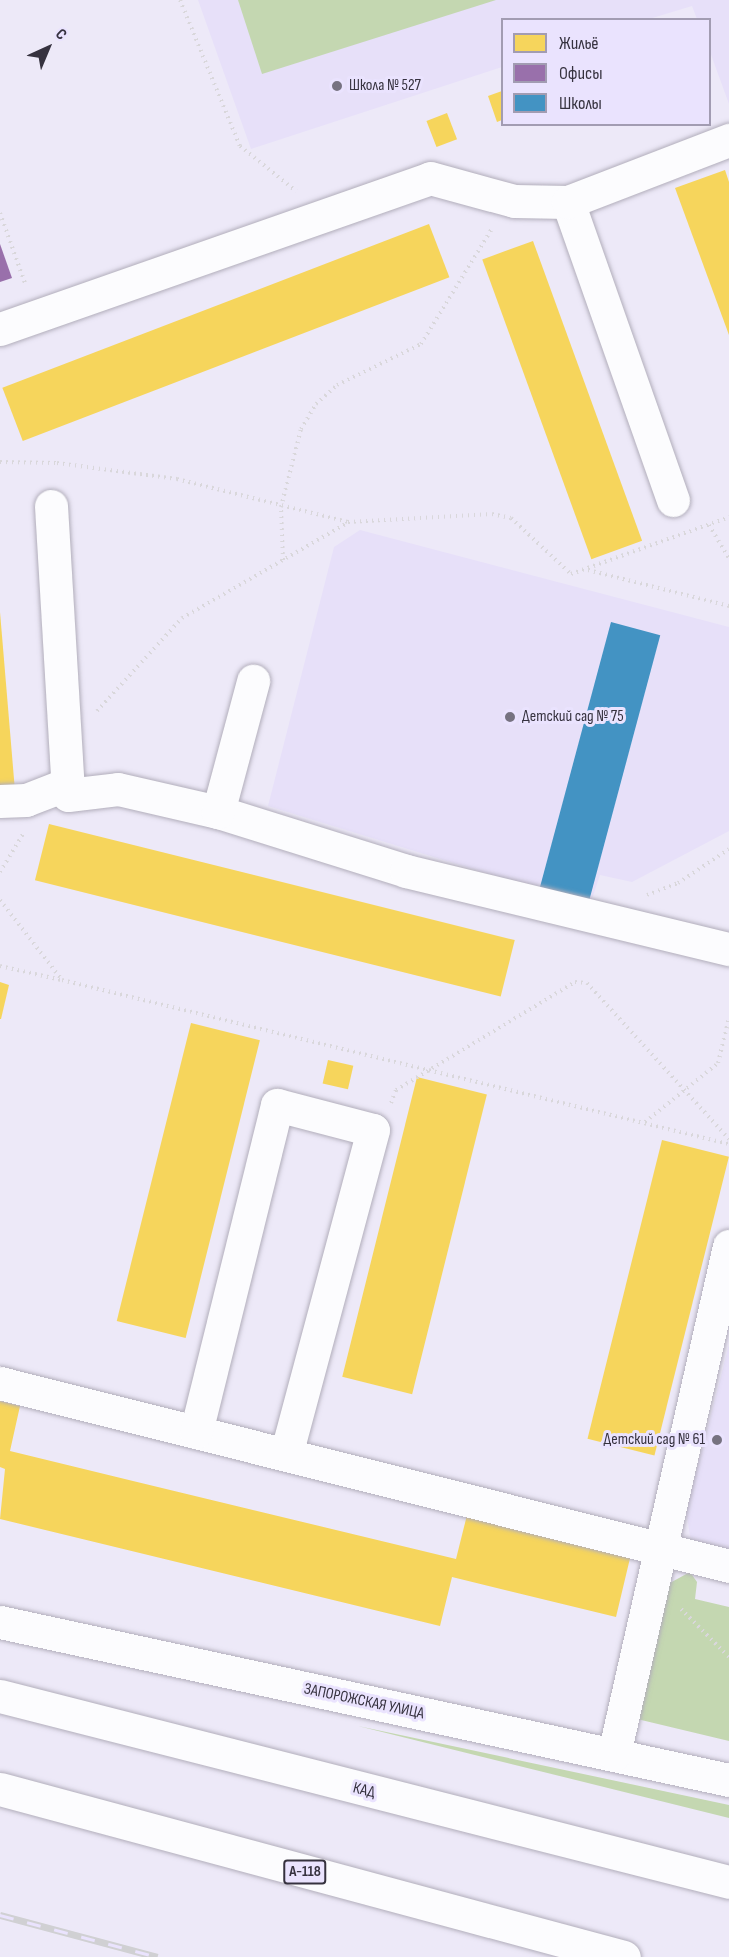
<!DOCTYPE html>
<meta charset="utf-8">
<style>
body{margin:0}
#map{position:relative;width:729px;height:1957px;overflow:hidden;background:#ede9f8;font-family:"Sofia Sans Condensed",sans-serif}
div>[style]{position:absolute}
[style*='--x']{left:calc(var(--x)*1px);top:calc(var(--y)*1px);width:calc(var(--w)*1px);rotate:calc(var(--a)*1deg)}
.built>*{inset:0;background:#e7e0f9}
.green>*{inset:0;background:#c4d7b1}
.homes>*{inset:0;background:#f6d55c;transform-origin:0 0}
.offices>*{inset:0;background:#9970ab}
.schools>*{inset:0;background:#4393c3;transform-origin:0 0}
.path>*{height:4px;margin-top:-2px;transform-origin:0;background:repeating-linear-gradient(90deg,#d9d7db 0 1.5px,transparent 0 6px)}
.roads{filter:drop-shadow(0 0 2px #b2aebb) drop-shadow(0 0 2px #b2aebb)}
.minor>*{height:33px;margin:-16.5px;padding:0 16.5px;transform-origin:16.5px;border-radius:16.5px;background:#fcfcfe}
.highway>*{height:33px;margin:-16.5px;padding:0 16.5px;transform-origin:16.5px;border-radius:16.5px;background:#fcfcfe}
.rail>*{height:7px;margin-top:-3.5px;transform-origin:0;background:repeating-linear-gradient(90deg,#eae3fe 0 14px,#d0d0d3 0 28px);box-sizing:border-box;border-block:2px solid #d0d0d3}
.dots>*{width:16px;height:16px;translate:-50% -50%;box-sizing:border-box;border:3px solid #eae3fe;border-radius:50%}
span{translate:-50% -50%;white-space:nowrap;text-align:center;line-height:1.15;-webkit-text-stroke:6px #eae3fe;paint-order:stroke}
.shield-label span{padding:2px 4px;background:#eae3fe;border:2px solid;border-radius:4px;-webkit-text-stroke-width:0}
.shield-label{font-size:15px;color:#36323f;font-weight:700}
.poi-label{font-size:16px;color:#36323f}
.left{translate:0 -50%;text-align:left}
.right{translate:-100% -50%;text-align:right}
.street-label{font-size:16px;color:#36323f}
.legend{position:absolute;left:501px;top:18px;width:210px;height:108px;box-sizing:border-box;background:#eae3fe;border:2px solid #a29cb2;margin:0;padding:8px 10px;list-style:none;font-size:18px;color:#36323f}
.legend li{display:flex;align-items:center;gap:12px;height:30px}
.legend b{width:30px;border:2px solid #a29cb2}
.north{position:absolute;left:18px;top:18px;width:60px;height:60px;-webkit-text-stroke:4px #eae3fe;paint-order:stroke;rotate:44deg;font-size:16px;font-weight:700;line-height:24px;text-align:center;color:#36323f}
.north::after{content:'';display:block;margin:auto;width:21px;height:27px;background:#36323f;clip-path:polygon(50% 0,100% 100%,50% 72%,0 100%)}
</style>
<div id="map">
<div class="built">
<i style="clip-path:polygon(198px 0,729px 0,729px 104px,710px 52px,710px 20px,697px 19px,692px 6px,649px 19px,502px 20px,502px 67px,251px 149px)"></i>
<i style="clip-path:polygon(360px 530px,729px 627px,729px 831px,632px 882px,600px 875px,590px 905px,268px 806px,334px 547px)"></i>
<i style="clip-path:polygon(729px 1345px,729px 1557px,691px 1541px,686px 1511px)"></i>
</div>
<div class="green">
<i style="clip-path:polygon(238px 0,496px 0,262px 74px)"></i>
<i style="clip-path:polygon(690px 1572px,697px 1582px,695px 1599px,729px 1607px,729px 1741px,637px 1719px,668px 1584px)"></i>
<i style="clip-path:polygon(358px 1726px,729px 1805px,729px 1818px)"></i>
</div>
<div class="homes">
<i style="clip-path:polygon(502px 91px,502px 120px,497px 122px,488px 96px)"></i>
<i style="left:447px;top:113px;width:28px;height:22px;rotate:69deg"></i>
<i style="clip-path:polygon(725px 170px,729px 182px,729px 335px,675px 188px)"></i>
<i style="left:429px;top:224px;width:57px;height:457px;rotate:69deg"></i>
<i style="left:533px;top:241px;width:319px;height:54px;rotate:70deg"></i>
<i style="clip-path:polygon(0 612px,15px 791px,0 792px)"></i>
<i style="left:49px;top:824px;width:480px;height:58px;rotate:14deg"></i>
<i style="clip-path:polygon(0 982px,9px 985px,1px 1019px,0 1019px)"></i>
<i style="left:191px;top:1023px;width:71px;height:307px;rotate:14deg"></i>
<i style="left:328px;top:1060px;width:26px;height:24px;rotate:13deg"></i>
<i style="left:417px;top:1077px;width:72px;height:309px;rotate:14deg"></i>
<i style="left:662px;top:1140px;width:69px;height:308px;rotate:14deg"></i>
<i style="clip-path:polygon(0 1401px,20px 1406px,10px 1451px,133px 1481px,456px 1559px,467px 1515px,631px 1554px,616px 1617px,452px 1577px,440px 1626px,0 1519px,5px 1469px,0 1467px)"></i>
</div>
<div class="offices">
<i style="clip-path:polygon(0 244px,12px 278px,0 282px)"></i>
</div>
<div class="schools">
<i style="left:611px;top:622px;width:51px;height:280px;rotate:15deg"></i>
</div>
<div class="path">
<i style="--x:180;--y:0;--w:158;--a:67.7"></i>
<i style="--x:240;--y:146;--w:72;--a:38.8"></i>
<i style="--x:0;--y:213;--w:77;--a:70.4"></i>
<i style="--x:0;--y:462;--w:57;--a:1"></i>
<i style="--x:57;--y:463;--w:121;--a:7.6"></i>
<i style="--x:177;--y:479;--w:176;--a:14.1"></i>
<i style="--x:348;--y:522;--w:144;--a:-3.2"></i>
<i style="--x:492;--y:514;--w:19;--a:12"></i>
<i style="--x:511;--y:518;--w:82;--a:43"></i>
<i style="--x:571;--y:574;--w:168;--a:-19.8"></i>
<i style="--x:709;--y:525;--w:39;--a:59"></i>
<i style="--x:283;--y:560;--w:53;--a:-92.2"></i>
<i style="--x:281;--y:507;--w:81;--a:-75.6"></i>
<i style="--x:301;--y:429;--w:29;--a:-59"></i>
<i style="--x:316;--y:404;--w:28;--a:-42"></i>
<i style="--x:337;--y:385;--w:93;--a:-26"></i>
<i style="--x:421;--y:344;--w:134;--a:-58.4"></i>
<i style="--x:588;--y:570;--w:146;--a:14.3"></i>
<i style="--x:97;--y:711;--w:126;--a:-47.6"></i>
<i style="--x:182;--y:618;--w:190;--a:-29.9"></i>
<i style="--x:0;--y:872;--w:44;--a:-58.8"></i>
<i style="--x:647;--y:895;--w:33;--a:-21"></i>
<i style="--x:678;--y:883;--w:61;--a:-33.7"></i>
<i style="--x:0;--y:900;--w:101;--a:52.2"></i>
<i style="--x:62;--y:980;--w:687;--a:13.81"></i>
<i style="--x:0;--y:966;--w:63;--a:12.9"></i>
<i style="--x:391;--y:1103;--w:14;--a:-69"></i>
<i style="--x:396;--y:1090;--w:209;--a:-31.1"></i>
<i style="--x:575;--y:982;--w:12;--a:5"></i>
<i style="--x:587;--y:983;--w:211;--a:47.7"></i>
<i style="--x:645;--y:1122;--w:94;--a:-38.9"></i>
<i style="--x:718;--y:1063;--w:46;--a:-76.3"></i>
<i style="--x:681;--y:1609;--w:68;--a:45"></i>
</div>
<div class="roads">
<div class="minor">
<i style="--x:568;--y:202;--w:316;--a:70.6"></i>
<i style="--x:0;--y:329;--w:456;--a:-19.3"></i>
<i style="--x:430;--y:178;--w:87;--a:15.3"></i>
<i style="--x:514;--y:201;--w:54;--a:1.1"></i>
<i style="--x:568;--y:202;--w:173;--a:-21.1"></i>
<i style="--x:51;--y:506;--w:289;--a:86.6"></i>
<i style="--x:68;--y:795;--w:50;--a:-6.8"></i>
<i style="--x:118;--y:789;--w:103;--a:13"></i>
<i style="--x:218;--y:812;--w:197;--a:17.4"></i>
<i style="--x:406;--y:871;--w:332;--a:13.6"></i>
<i style="--x:0;--y:801;--w:26;--a:-2"></i>
<i style="--x:26;--y:800;--w:44;--a:-21.3"></i>
<i style="--x:218;--y:812;--w:136;--a:-75"></i>
<i style="--x:0;--y:1383;--w:752;--a:14.09"></i>
<i style="--x:196;--y:1432;--w:337;--a:-76.1"></i>
<i style="--x:277;--y:1105;--w:99;--a:14.6"></i>
<i style="--x:373;--y:1130;--w:335;--a:105"></i>
<i style="--x:0;--y:1622;--w:746;--a:12.23"></i>
<i style="--x:614;--y:1754;--w:521;--a:-77.24"></i>
</div>
<div class="highway">
<i style="--x:0;--y:1696;--w:752;--a:14.31"></i>
<i style="--x:0;--y:1789;--w:646;--a:15.07"></i>
</div>
</div>
<div class="rail">
<i style="--x:0;--y:1915;--w:163;--a:14.9"></i>
</div>
<div class="dots">
<i style="left:337px;top:86px;background:#767280"></i>
<i style="left:510px;top:717px;background:#767280"></i>
<i style="left:717px;top:1440px;background:#767280"></i>
</div>
<div class="shield-label">
<span style="left:305px;top:1872px">А-118</span>
</div>
<div class="poi-label">
<span class="left" style="left:349px;top:86px">Школа № 527</span>
<span class="left" style="left:522px;top:717px">Детский сад № 75</span>
<span class="right" style="left:705px;top:1440px">Детский сад № 61</span>
</div>
<div class="street-label">
<span style="left:364px;top:1702px;rotate:12deg">ЗАПОРОЖСКАЯ УЛИЦА</span>
<span style="left:364px;top:1791px;rotate:14deg">КАД</span>
</div>
<ul class="legend">
<li><b style="height:16px;background:#f6d55c"></b>Жильё</li>
<li><b style="height:16px;background:#9970ab"></b>Офисы</li>
<li><b style="height:16px;background:#4393c3"></b>Школы</li>
</ul>
<div class="north">С</div>
</div>
